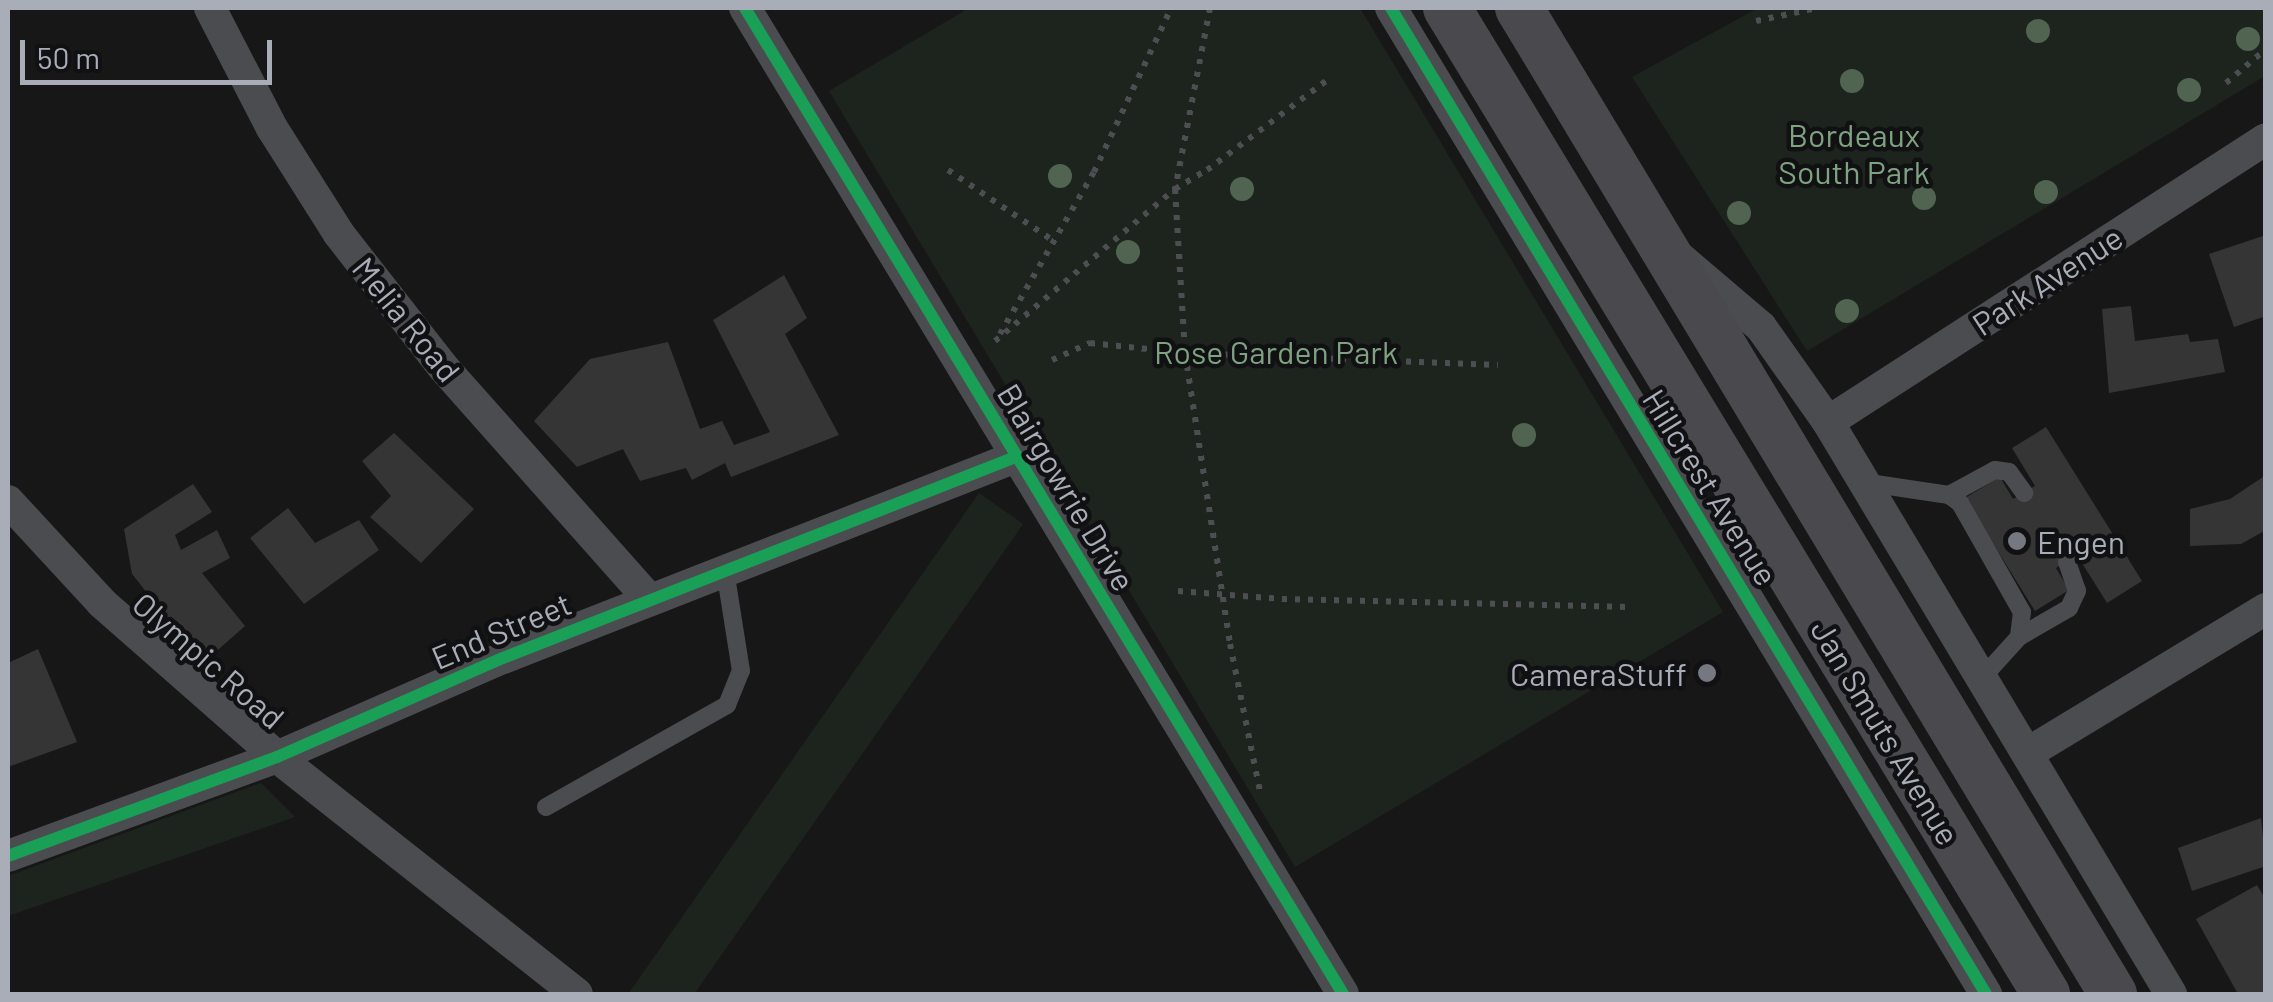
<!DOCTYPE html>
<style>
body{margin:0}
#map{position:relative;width:2273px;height:1002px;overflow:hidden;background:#171717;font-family:Barlow,sans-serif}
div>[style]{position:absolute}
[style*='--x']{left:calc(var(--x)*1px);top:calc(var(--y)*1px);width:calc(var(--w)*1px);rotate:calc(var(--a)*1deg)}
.green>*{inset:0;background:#1d241e;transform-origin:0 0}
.building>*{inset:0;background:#353536}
.path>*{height:6px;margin-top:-3px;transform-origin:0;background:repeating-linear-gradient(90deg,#4d4e52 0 5px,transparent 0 13px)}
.lane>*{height:18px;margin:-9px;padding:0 9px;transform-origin:9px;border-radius:9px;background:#4b4c50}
.street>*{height:32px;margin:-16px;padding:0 16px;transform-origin:16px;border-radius:16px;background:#4b4c50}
.secondary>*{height:48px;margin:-24px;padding:0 24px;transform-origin:24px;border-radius:24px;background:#4a4a4e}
.cycleway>*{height:12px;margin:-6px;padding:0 6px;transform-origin:6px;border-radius:6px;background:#1a9f57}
.trees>*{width:24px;height:24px;margin:-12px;border-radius:50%;background:#506451}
.dots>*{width:28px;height:28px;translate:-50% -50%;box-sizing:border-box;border:5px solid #111113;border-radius:50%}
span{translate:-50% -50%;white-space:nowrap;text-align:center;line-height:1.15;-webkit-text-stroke:9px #111113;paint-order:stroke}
.park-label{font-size:32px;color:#7fa381}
.street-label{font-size:32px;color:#a8adb8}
.poi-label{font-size:32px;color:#a8adb8}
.left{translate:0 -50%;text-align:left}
.right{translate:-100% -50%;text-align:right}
.frame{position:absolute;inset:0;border:10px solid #a8adb8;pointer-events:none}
.scale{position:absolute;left:20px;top:40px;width:252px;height:45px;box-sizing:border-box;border:5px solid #a8adb8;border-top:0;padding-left:12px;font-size:30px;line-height:35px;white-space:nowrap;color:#a8adb8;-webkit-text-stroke:8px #111113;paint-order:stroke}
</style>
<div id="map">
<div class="green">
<i style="clip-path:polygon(969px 8px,1360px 8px,1723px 612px,1295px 867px,829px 91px)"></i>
<i style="clip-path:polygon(1758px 8px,2265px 8px,2265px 76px,1807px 351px,1632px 77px)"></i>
<i style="left:979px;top:493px;width:54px;height:699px;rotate:35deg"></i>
<i style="clip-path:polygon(261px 783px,295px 817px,8px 916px,8px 876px)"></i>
</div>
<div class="building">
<i style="clip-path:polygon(2266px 235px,2266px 316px,2234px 327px,2209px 254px)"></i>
<i style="clip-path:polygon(784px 275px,807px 318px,785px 334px,839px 435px,731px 477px,725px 463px,692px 480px,686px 468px,640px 481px,623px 449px,577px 467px,534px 421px,590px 359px,668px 342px,700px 429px,722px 421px,734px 445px,770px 432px,713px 320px)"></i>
<i style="clip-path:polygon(2131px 306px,2135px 341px,2188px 334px,2190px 342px,2218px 339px,2225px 372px,2109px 393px,2102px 309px)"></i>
<i style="clip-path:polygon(2046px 427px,2142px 581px,2107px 603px,2077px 555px,2056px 568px,2069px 590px,2035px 611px,1965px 498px,2000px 477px,2013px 499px,2035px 486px,2012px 448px)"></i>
<i style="clip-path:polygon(394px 433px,474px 509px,421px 563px,370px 517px,391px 496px,362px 461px)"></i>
<i style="clip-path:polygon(2266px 475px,2266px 530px,2241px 544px,2190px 546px,2190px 509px,2230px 499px)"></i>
<i style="clip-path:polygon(193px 484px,212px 512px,175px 535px,181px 550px,217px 530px,230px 558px,202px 573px,245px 626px,203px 663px,132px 574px,124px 529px)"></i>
<i style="clip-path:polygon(288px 508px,315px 543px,359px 520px,379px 550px,304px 604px,250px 538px)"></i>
<i style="clip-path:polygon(38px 649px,77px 742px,8px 767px,8px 663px)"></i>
<i style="clip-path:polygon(2261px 818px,2266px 866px,2192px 891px,2178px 848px)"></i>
<i style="clip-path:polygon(2257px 885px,2266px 900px,2266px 994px,2238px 994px,2196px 919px)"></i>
</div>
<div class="path">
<i style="--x:1210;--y:8;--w:184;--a:100.9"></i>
<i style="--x:1175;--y:189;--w:164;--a:86.5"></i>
<i style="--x:1185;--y:353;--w:294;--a:81.2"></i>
<i style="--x:1230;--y:644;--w:150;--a:78.5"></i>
<i style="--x:1756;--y:21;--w:62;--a:-12"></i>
<i style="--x:2226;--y:83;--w:52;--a:-40.4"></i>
<i style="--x:948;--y:170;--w:129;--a:33.9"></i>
<i style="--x:1000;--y:334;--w:187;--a:-59.9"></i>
<i style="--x:1094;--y:172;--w:181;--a:-64.8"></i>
<i style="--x:995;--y:341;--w:236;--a:-40.2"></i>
<i style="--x:1175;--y:189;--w:37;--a:-31"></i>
<i style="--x:1207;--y:170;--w:154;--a:-36.8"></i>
<i style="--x:1052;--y:360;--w:42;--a:-24.1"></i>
<i style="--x:1090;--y:343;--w:96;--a:6"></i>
<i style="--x:1185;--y:353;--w:313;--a:2.2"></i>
<i style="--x:1178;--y:591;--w:104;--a:4.4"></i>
<i style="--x:1282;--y:599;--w:348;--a:1.3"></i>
</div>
<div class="lane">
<i style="--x:1862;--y:482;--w:88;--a:8.5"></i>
<i style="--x:1949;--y:495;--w:14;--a:36"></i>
<i style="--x:1960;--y:503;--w:125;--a:60.4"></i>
<i style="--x:2022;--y:612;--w:25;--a:97"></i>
<i style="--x:2019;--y:637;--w:58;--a:132.2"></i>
<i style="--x:1949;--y:495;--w:52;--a:-28.5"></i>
<i style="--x:1995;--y:470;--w:14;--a:8"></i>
<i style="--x:2009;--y:472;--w:26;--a:54"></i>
<i style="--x:2019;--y:637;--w:58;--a:-30.1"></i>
<i style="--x:2069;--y:608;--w:19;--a:-65"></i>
<i style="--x:2077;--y:591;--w:31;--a:-109"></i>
<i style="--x:546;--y:807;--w:208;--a:-29.4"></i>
<i style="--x:727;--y:705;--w:37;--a:-68"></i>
<i style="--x:741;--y:671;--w:102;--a:-99"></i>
</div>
<div class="street">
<i style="--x:210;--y:8;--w:135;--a:62.7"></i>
<i style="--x:272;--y:128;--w:125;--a:57.7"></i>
<i style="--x:339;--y:234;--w:169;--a:52"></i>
<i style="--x:443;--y:367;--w:310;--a:48.4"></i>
<i style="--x:745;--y:8;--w:1153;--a:58.76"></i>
<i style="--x:1391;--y:8;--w:1152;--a:58.89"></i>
<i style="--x:1680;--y:258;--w:106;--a:40.4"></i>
<i style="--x:1761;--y:327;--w:116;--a:54.8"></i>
<i style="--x:1828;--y:422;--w:667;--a:59.05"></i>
<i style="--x:1828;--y:422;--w:521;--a:-32.87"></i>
<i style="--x:8;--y:501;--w:139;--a:47.3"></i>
<i style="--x:102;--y:603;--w:233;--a:41.3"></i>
<i style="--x:277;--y:757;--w:382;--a:38.3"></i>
<i style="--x:2028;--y:753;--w:278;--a:-31.2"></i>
<i style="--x:8;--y:856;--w:287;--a:-20.2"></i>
<i style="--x:277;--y:757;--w:247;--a:-23.7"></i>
<i style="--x:503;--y:658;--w:551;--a:-21.4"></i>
</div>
<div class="secondary">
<i style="--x:1447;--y:8;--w:1154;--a:58.72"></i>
<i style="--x:1519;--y:8;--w:1151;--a:58.93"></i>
</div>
<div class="cycleway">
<i style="--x:745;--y:8;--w:1153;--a:58.76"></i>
<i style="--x:1391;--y:8;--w:1152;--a:58.89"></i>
<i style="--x:8;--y:856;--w:287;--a:-20.2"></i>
<i style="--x:277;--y:757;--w:247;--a:-23.7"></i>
<i style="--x:503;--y:658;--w:551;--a:-21.4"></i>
</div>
<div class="trees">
<i style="left:2038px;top:31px"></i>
<i style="left:2248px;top:39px"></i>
<i style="left:1852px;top:81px"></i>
<i style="left:2189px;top:90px"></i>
<i style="left:1060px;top:176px"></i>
<i style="left:1242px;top:189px"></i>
<i style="left:2046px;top:192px"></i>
<i style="left:1924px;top:198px"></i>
<i style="left:1739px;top:213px"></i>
<i style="left:1128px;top:252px"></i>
<i style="left:1847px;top:311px"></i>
<i style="left:1524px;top:435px"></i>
</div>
<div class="dots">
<i style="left:2017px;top:541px;background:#757880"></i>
<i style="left:1707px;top:673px;background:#757880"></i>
</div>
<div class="park-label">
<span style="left:1854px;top:153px">Bordeaux<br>South Park</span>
<span style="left:1276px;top:351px">Rose Garden Park</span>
</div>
<div class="street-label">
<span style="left:2047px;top:280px;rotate:-33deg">Park Avenue</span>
<span style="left:407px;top:319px;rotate:51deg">Melia Road</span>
<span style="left:1067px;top:487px;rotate:59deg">Blairgowrie Drive</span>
<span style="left:1711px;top:487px;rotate:58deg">Hillcrest Avenue</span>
<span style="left:501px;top:630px;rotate:-23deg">End Street</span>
<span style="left:209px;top:660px;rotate:41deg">Olympic Road</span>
<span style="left:1886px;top:732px;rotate:59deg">Jan Smuts Avenue</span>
</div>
<div class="poi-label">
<span class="left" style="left:2037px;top:541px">Engen</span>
<span class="right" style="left:1687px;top:673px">CameraStuff</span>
</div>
<div class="frame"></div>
<div class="scale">50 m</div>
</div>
